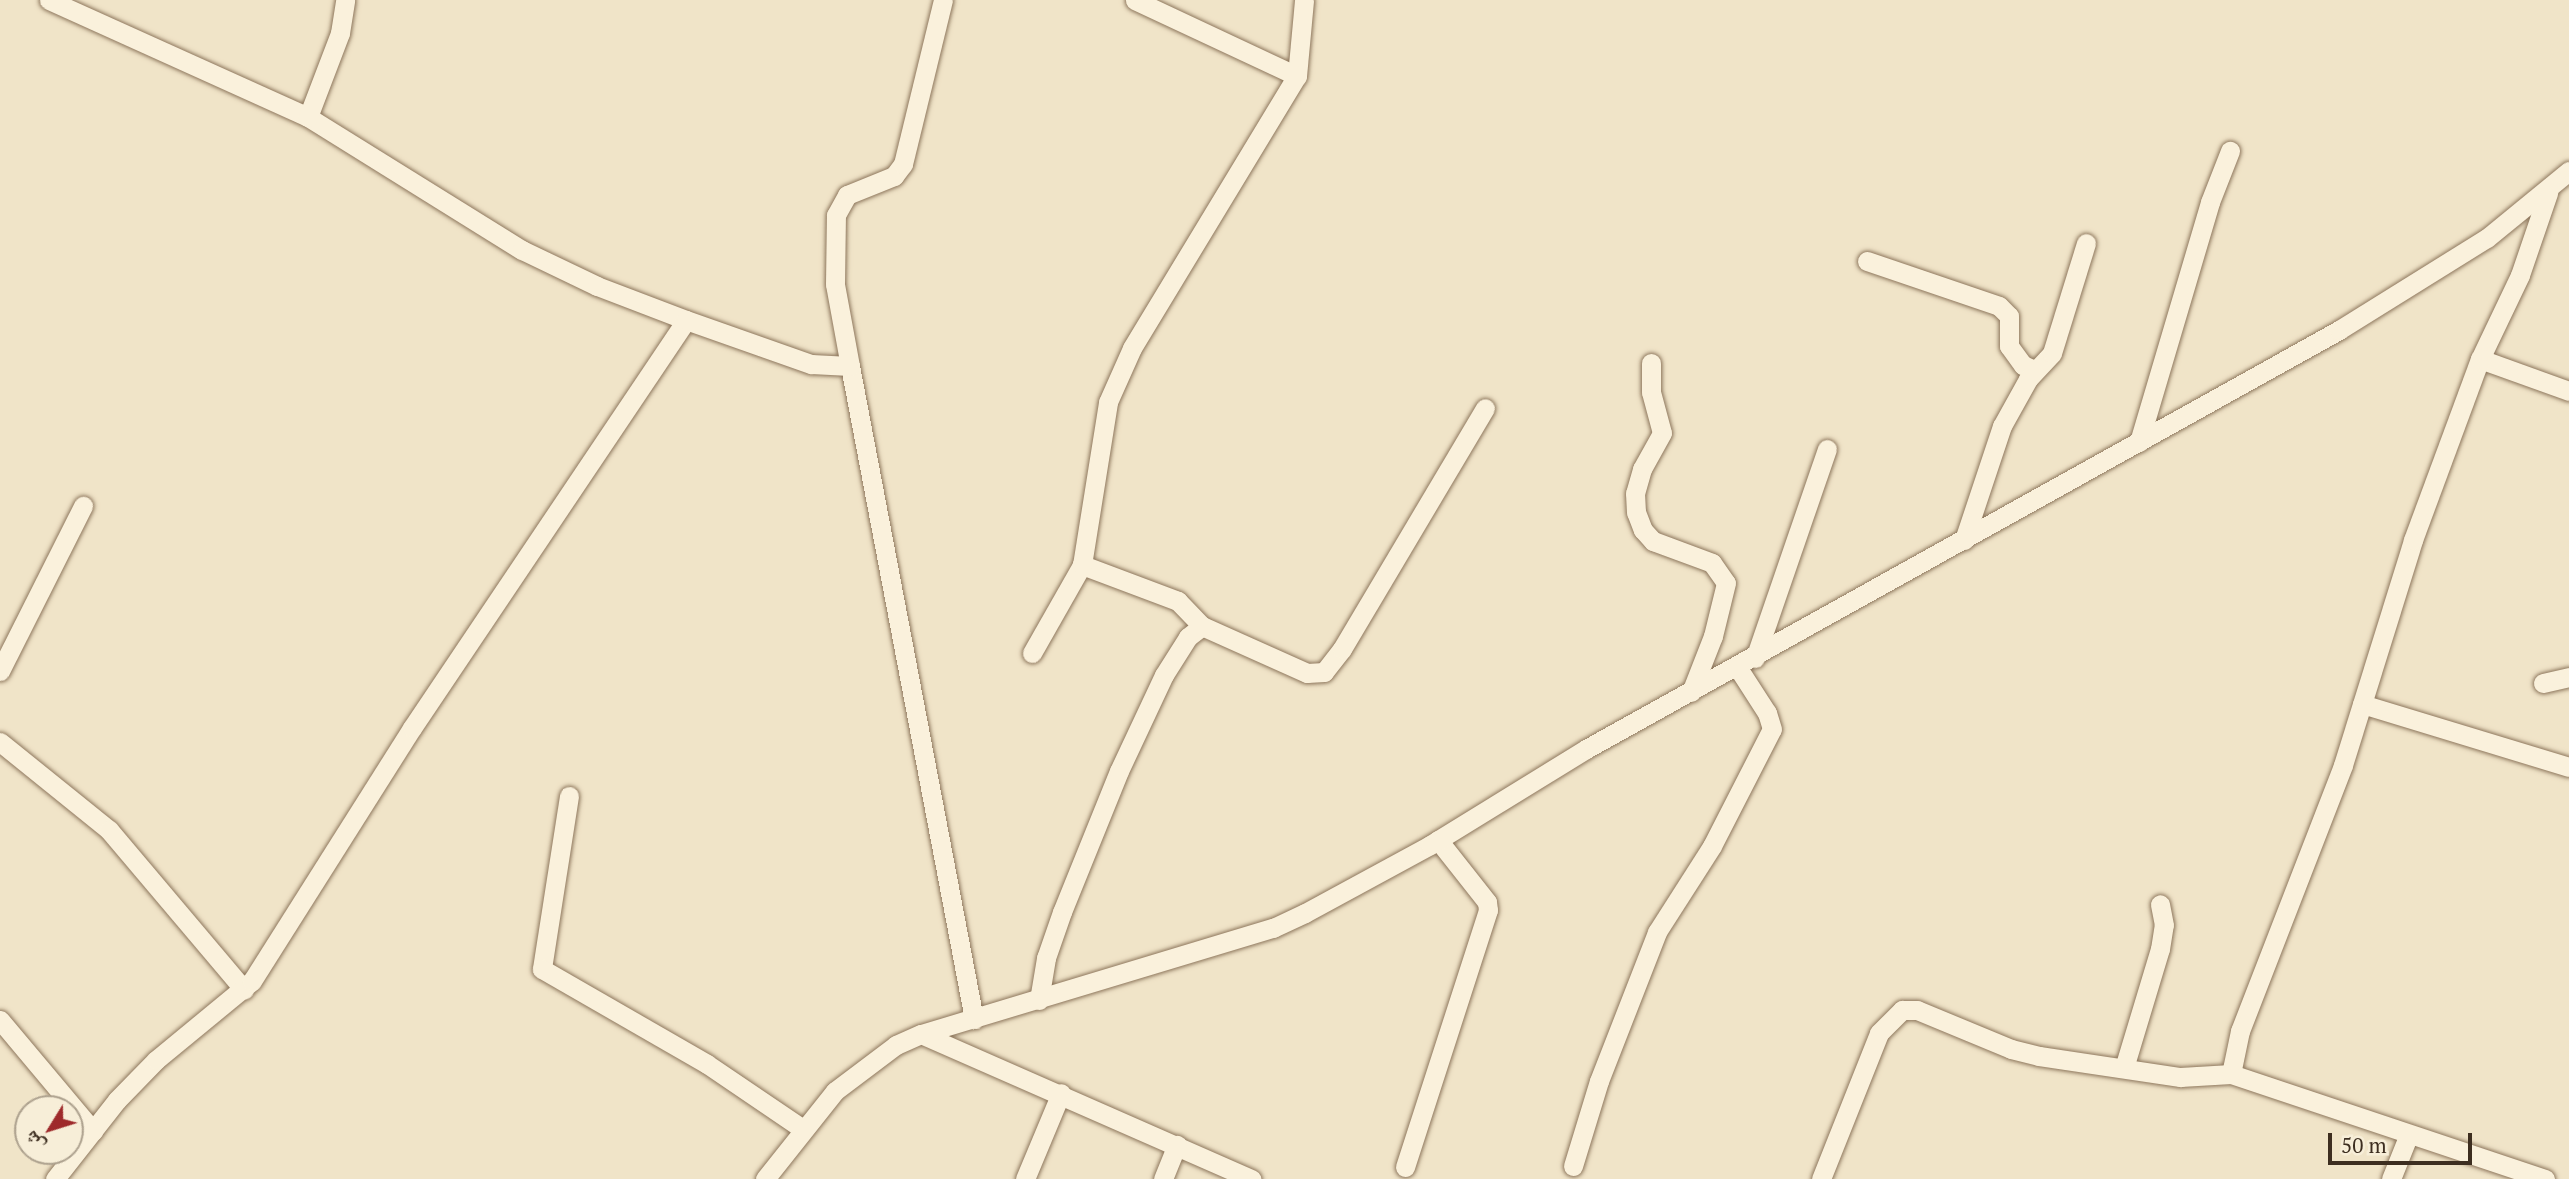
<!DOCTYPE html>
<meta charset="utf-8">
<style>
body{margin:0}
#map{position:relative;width:2569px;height:1179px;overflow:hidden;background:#f0e4c8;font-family:"PT Serif","Noto Naskh Arabic",serif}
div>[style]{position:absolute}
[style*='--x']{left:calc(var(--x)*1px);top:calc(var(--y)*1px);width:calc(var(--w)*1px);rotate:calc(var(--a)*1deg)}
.roads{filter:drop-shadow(0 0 2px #8d765c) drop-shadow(0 0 2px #8d765c)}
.street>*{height:19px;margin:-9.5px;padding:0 9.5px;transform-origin:9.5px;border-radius:9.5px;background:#faf1dc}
span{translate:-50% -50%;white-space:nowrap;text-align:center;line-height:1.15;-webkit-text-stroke:6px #f7eed8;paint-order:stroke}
.north{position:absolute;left:14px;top:1095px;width:70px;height:70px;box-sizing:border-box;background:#f7eed8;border:2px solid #ada18e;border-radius:50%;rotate:232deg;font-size:19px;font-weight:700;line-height:28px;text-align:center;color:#3d2e20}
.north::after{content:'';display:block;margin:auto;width:24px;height:32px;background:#9e2a2b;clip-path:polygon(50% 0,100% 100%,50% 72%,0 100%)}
.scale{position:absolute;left:2328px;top:1133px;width:144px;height:32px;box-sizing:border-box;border:4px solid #3d2e20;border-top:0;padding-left:9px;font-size:21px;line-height:24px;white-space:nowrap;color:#3d2e20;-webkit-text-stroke:5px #f7eed8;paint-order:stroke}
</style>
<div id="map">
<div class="roads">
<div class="street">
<i style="--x:49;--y:0;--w:284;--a:24.3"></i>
<i style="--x:308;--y:117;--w:252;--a:31.9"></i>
<i style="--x:522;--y:250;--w:83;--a:25.6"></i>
<i style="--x:597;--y:286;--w:95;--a:20.9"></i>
<i style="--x:1297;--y:76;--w:76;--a:-84.7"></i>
<i style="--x:308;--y:117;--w:90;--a:-69.1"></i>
<i style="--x:340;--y:33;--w:33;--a:-81"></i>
<i style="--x:1867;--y:261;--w:139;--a:18.8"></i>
<i style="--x:1999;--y:306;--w:14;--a:45"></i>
<i style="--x:2009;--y:316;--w:30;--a:90"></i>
<i style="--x:2009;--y:346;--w:24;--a:54"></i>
<i style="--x:2023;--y:365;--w:12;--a:24"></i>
<i style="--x:2480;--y:359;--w:95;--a:19.8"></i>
<i style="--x:1651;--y:363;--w:29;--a:90"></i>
<i style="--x:1651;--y:392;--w:42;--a:75"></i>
<i style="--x:1662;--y:433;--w:41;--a:119.1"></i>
<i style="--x:1642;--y:469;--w:25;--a:106"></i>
<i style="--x:1635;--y:493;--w:19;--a:87"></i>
<i style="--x:1636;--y:512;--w:19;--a:69"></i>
<i style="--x:1643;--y:530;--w:15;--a:48"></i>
<i style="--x:1653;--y:541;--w:63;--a:20.4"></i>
<i style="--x:1712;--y:563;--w:24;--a:55"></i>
<i style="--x:1726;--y:583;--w:55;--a:103.8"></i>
<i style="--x:1713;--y:636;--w:60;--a:111.4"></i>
<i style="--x:850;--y:366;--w:665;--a:79.25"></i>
<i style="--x:2139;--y:442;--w:250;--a:-73.5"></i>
<i style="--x:2210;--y:202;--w:55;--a:-68.6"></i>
<i style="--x:1964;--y:540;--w:120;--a:-71.6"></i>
<i style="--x:2002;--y:426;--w:54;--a:-61"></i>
<i style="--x:2028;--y:379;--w:35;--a:-47"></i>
<i style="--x:2052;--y:353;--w:115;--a:-72.8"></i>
<i style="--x:1202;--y:626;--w:115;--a:24.1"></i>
<i style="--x:1307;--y:673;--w:17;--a:-3"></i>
<i style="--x:1324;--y:672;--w:29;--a:-52"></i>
<i style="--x:1342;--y:649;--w:280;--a:-59.3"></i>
<i style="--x:1032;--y:653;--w:101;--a:-60.4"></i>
<i style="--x:1755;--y:658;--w:221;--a:-71"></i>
<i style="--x:0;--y:671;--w:185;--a:-63.3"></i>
<i style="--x:2543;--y:683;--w:27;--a:-13"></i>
<i style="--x:2362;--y:704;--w:216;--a:16.9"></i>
<i style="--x:0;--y:742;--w:140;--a:38.9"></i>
<i style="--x:109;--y:830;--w:209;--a:49.8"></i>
<i style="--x:569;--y:796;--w:175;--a:98.9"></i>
<i style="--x:542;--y:969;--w:190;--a:29.9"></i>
<i style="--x:707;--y:1064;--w:116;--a:34.1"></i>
<i style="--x:1039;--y:1000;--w:43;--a:-80.5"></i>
<i style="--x:1046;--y:958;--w:49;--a:-70.8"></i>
<i style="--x:1062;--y:912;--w:152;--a:-68"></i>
<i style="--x:1119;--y:771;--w:106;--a:-64.9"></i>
<i style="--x:1164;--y:675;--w:45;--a:-57.7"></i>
<i style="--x:1188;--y:637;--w:18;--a:-38"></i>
<i style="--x:1202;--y:626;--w:35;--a:-134"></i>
<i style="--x:1178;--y:601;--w:103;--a:-159.4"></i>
<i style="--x:1082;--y:565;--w:165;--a:-80.9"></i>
<i style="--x:1108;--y:402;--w:59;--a:-66"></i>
<i style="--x:1132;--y:348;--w:318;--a:-58.8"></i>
<i style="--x:1297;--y:76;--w:179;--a:-154.9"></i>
<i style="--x:0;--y:1020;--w:145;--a:50"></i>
<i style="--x:921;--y:1034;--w:361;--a:23.7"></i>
<i style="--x:2124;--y:1068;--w:124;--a:-73.2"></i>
<i style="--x:2160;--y:949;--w:24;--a:-81"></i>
<i style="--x:2164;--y:925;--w:21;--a:-101"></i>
<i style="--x:1573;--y:1166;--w:89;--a:-73"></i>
<i style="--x:1599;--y:1081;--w:160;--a:-68.7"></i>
<i style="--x:1657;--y:932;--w:102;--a:-57.4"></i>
<i style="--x:1712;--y:846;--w:131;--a:-62.9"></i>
<i style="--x:1772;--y:729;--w:17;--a:-107"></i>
<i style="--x:1767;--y:713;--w:54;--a:-122.8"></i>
<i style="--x:1405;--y:1167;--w:270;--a:-72.1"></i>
<i style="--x:1488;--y:910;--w:8;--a:-97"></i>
<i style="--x:1487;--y:902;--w:79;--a:-128.3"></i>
<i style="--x:55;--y:1179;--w:100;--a:-51.9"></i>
<i style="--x:117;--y:1100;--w:56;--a:-45.7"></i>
<i style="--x:156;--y:1060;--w:124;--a:-39.5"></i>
<i style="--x:252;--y:981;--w:299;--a:-57.7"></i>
<i style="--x:412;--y:728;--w:491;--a:-56.1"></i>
<i style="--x:686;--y:320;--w:133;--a:19.4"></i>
<i style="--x:811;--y:364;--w:39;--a:3"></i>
<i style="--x:850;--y:366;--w:83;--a:-100.4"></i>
<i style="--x:835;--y:284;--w:69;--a:-89.2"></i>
<i style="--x:836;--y:215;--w:23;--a:-61"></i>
<i style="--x:847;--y:195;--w:51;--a:-22"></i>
<i style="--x:894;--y:176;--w:15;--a:-53"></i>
<i style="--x:903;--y:164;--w:169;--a:-76.3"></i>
<i style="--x:765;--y:1179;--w:112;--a:-51.5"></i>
<i style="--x:835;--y:1091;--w:76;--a:-37"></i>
<i style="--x:896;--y:1045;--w:27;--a:-24"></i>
<i style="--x:921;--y:1034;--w:368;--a:-16.8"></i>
<i style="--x:1273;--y:928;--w:35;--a:-25"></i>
<i style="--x:1305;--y:913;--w:142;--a:-28.5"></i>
<i style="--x:1430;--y:845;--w:183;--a:-31.6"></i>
<i style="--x:1586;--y:749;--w:862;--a:-29.09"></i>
<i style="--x:2339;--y:330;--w:174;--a:-31.9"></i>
<i style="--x:2487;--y:238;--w:106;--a:-39.3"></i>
<i style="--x:1025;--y:1179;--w:93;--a:-67.3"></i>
<i style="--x:1163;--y:1179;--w:37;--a:-68"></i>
<i style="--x:1821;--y:1179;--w:157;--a:-68.3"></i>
<i style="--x:1879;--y:1033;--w:33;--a:-45"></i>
<i style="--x:1902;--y:1010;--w:15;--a:0"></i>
<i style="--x:1917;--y:1010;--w:102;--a:22.5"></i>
<i style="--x:2011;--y:1049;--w:29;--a:14"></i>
<i style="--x:2039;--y:1056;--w:143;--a:8.5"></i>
<i style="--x:2180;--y:1077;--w:51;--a:-3.4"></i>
<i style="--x:2391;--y:1179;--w:48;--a:-68.2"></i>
<i style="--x:2545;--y:1179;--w:331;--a:-161.5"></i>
<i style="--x:2231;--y:1074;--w:44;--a:-78.2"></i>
<i style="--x:2240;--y:1031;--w:285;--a:-68.8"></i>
<i style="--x:2343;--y:765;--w:236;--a:-72.7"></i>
<i style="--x:2413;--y:540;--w:193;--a:-69.7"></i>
<i style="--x:2480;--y:359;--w:93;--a:-64.5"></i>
<i style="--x:2520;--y:275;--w:87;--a:-71.1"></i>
</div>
</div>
<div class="north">ش</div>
<div class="scale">50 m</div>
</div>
